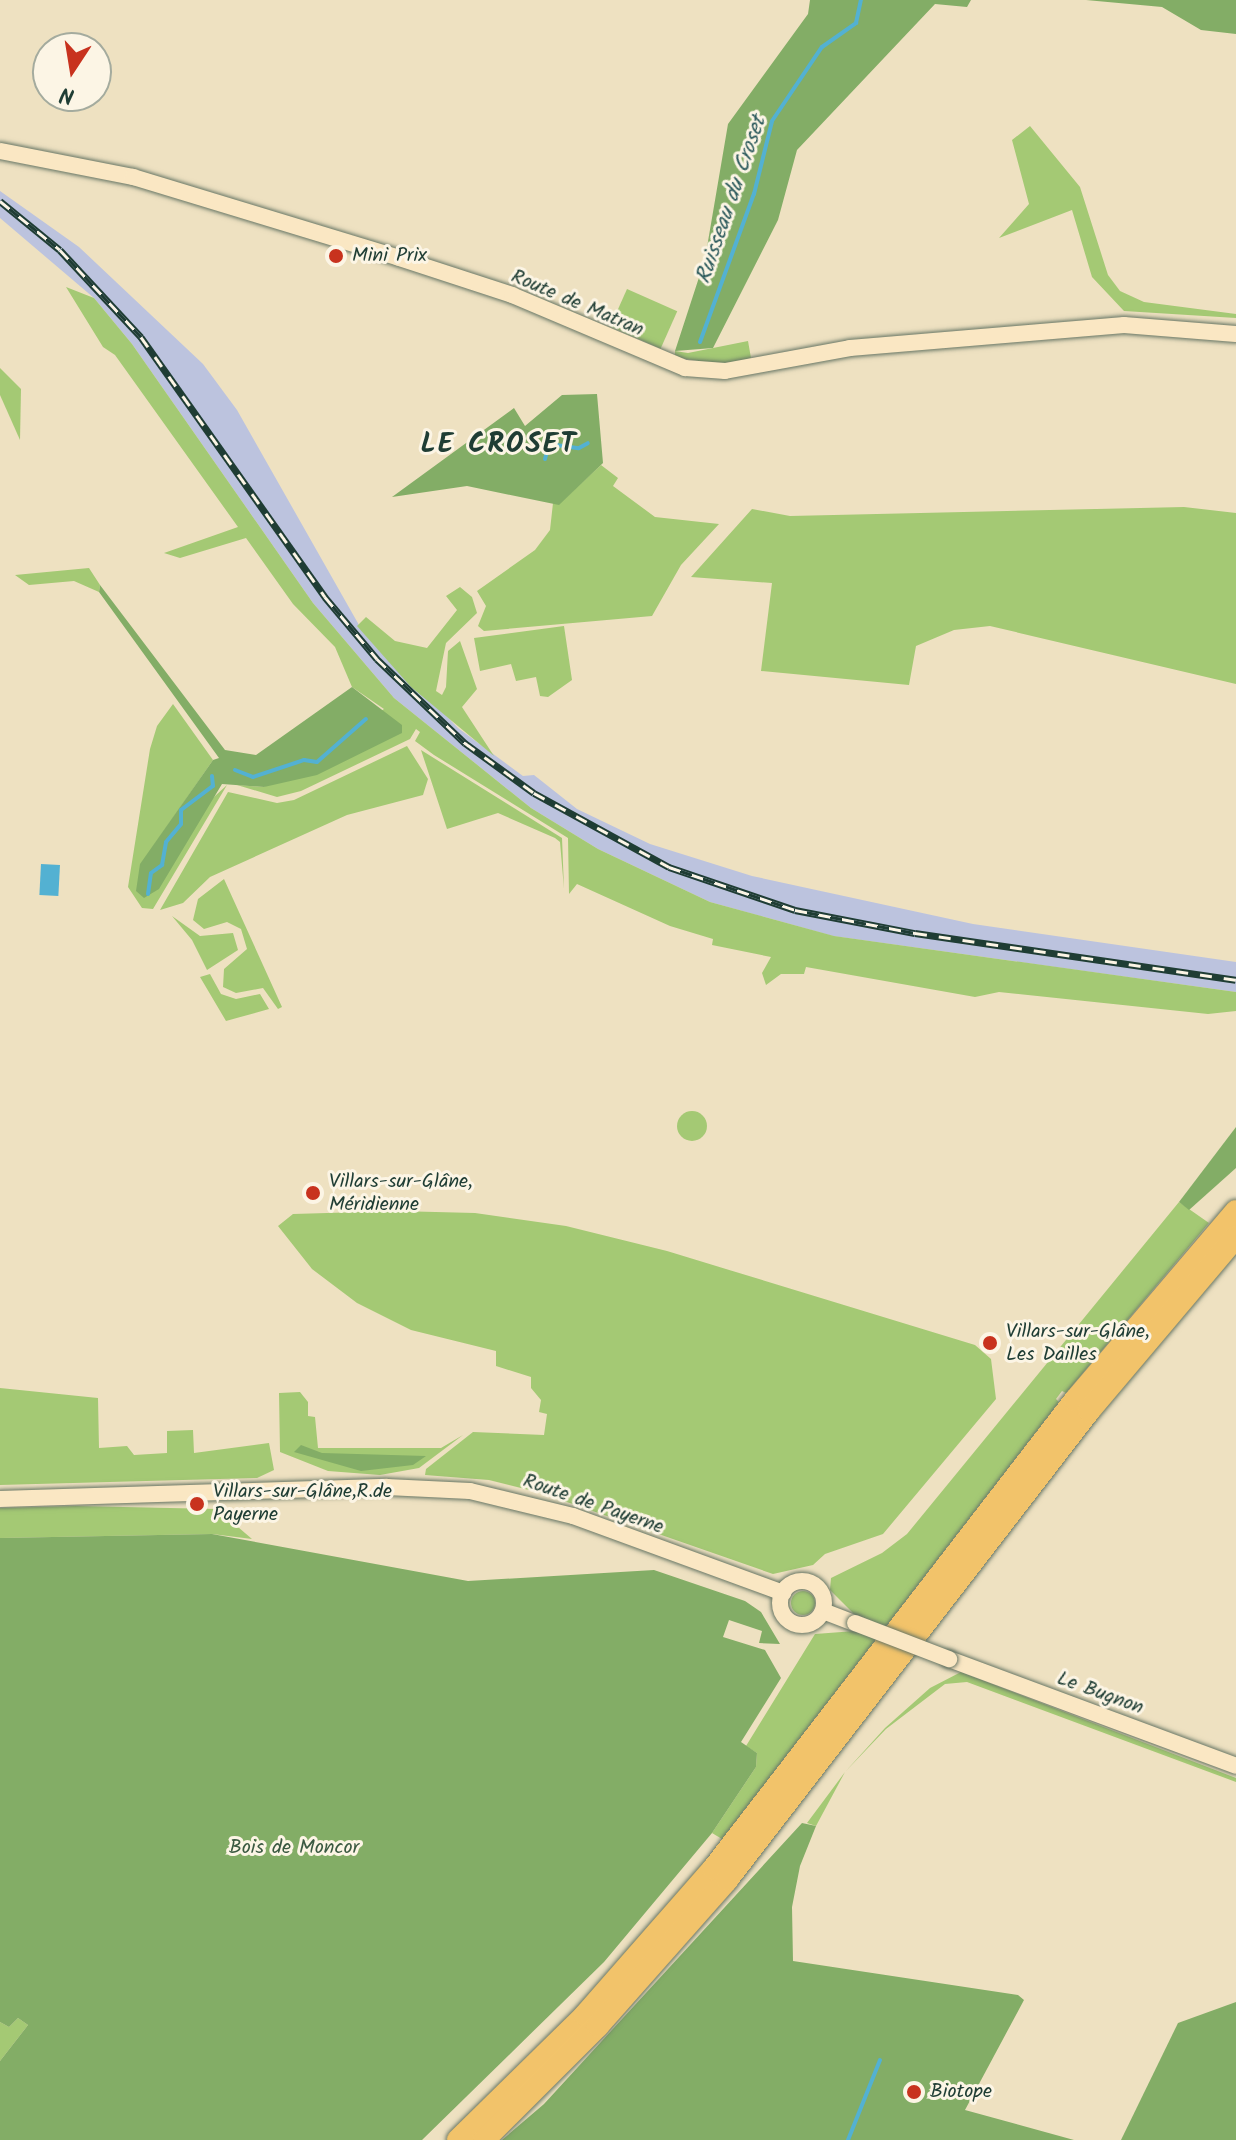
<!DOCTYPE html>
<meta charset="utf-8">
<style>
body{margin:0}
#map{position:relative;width:1236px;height:2140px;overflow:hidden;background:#eee1c1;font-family:Kalam,sans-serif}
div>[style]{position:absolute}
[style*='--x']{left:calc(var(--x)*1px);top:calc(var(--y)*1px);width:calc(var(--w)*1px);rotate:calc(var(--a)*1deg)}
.industrial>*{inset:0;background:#bcc3de}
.green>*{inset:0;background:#a4c974;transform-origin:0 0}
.round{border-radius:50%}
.forest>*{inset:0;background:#83ad66}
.water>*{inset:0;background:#53b1d2;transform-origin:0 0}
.stream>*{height:4px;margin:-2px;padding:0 2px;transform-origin:2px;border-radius:2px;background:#53b1d2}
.roads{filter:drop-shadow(0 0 2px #677665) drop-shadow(0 0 2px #677665)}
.secondary>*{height:16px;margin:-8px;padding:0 8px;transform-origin:8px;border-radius:8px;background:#fae7c3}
.secondary>.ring{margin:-8px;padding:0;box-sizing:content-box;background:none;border:16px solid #fae7c3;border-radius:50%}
.motorway>*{height:22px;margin:-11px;padding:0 11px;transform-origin:11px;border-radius:11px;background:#f2c36a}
.rail>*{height:7px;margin-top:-3.5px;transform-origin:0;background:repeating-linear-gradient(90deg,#fcf5e5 0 12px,#1f3d34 0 24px);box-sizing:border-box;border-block:2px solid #1f3d34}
.bridges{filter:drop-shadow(0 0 2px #677665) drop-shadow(0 0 2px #677665)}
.secondary-bridge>*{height:16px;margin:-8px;padding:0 8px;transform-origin:8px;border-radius:8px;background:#fae7c3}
.dots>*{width:22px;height:22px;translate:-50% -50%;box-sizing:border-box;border:4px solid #fcf5e5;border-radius:50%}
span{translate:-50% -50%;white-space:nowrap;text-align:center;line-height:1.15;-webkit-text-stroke:6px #fcf5e5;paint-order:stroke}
.poi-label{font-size:20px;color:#1f3d34}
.left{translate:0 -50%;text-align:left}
.street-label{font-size:20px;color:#1f3d34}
.park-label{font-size:20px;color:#3a5941}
.water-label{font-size:22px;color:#2c5a5c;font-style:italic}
.district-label{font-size:28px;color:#1f3d34;font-weight:700;letter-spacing:2px}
.north{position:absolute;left:32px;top:32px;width:80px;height:80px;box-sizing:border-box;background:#fcf5e5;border:2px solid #a4ab9e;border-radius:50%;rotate:192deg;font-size:22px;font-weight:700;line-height:32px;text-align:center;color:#1f3d34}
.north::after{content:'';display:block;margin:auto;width:28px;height:36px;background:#c8321e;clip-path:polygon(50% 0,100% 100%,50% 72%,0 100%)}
</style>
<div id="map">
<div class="industrial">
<i style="clip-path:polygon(0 191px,79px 247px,203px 364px,237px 410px,359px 625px,458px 728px,523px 776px,534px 775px,577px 809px,650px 844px,752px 876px,973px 924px,1236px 962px,1236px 992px,833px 936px,710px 902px,598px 849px,531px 808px,394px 698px,313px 603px,132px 344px,94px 298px,0 218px)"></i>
</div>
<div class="green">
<i style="clip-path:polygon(1030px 126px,1080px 187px,1108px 275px,1120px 291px,1144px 302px,1236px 314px,1236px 318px,1124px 311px,1092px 277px,1072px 210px,999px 238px,1029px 204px,1012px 140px)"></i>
<i style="clip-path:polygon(66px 287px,94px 298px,132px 344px,313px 603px,394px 698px,531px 808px,598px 849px,710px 902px,834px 936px,1236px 992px,1236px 1011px,1208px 1014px,999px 992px,975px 997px,806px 967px,804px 974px,781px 974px,766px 985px,762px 973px,771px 957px,712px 945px,713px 939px,670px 926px,577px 884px,569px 894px,568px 838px,434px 755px,415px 741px,420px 732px,416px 729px,410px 739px,301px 791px,277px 797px,237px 785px,264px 787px,384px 709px,352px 687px,335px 647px,293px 604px,246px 538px,180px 558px,164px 553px,238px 527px,115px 355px,103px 347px)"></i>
<i style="left:627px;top:289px;width:55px;height:41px;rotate:24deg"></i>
<i style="clip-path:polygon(748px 341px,751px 358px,741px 361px,715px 364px,675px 357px,675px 351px,688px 353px)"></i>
<i style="clip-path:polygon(0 368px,21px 389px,20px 440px,0 395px)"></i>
<i style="clip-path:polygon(601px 465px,618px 478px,613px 486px,655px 517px,719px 524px,681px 565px,652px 616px,484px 631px,478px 626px,486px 606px,477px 591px,535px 550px,550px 530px,553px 503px,559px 504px)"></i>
<i style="clip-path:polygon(1184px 507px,1236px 513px,1236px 684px,990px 626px,954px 630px,916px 646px,909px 685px,761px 671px,772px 583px,691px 577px,752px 509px,790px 516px)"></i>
<i style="clip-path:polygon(89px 568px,100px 585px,99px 592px,74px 581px,29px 585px,15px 575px)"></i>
<i style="clip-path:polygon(460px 587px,472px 597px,477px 613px,446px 643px,436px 691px,442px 695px,446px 687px,448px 651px,460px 641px,477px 689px,462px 707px,494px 756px,411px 687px,357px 626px,366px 617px,395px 641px,427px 648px,457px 610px,446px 596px)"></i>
<i style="clip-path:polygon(564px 626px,572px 680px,548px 697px,540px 696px,536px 677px,516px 681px,511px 664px,480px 671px,474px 638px)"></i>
<i style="clip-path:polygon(173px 704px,213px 760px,141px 864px,227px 785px,153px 909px,142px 908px,128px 887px,150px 749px,157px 726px)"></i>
<i style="clip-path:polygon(407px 746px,428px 779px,423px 795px,347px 815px,210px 877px,183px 903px,160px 910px,228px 792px,277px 803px,294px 800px)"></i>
<i style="clip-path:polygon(421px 750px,562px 838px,564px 889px,560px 842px,555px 838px,498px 813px,447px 829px)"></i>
<i style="clip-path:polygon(224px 879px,282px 1007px,278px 1009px,263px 988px,236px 993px,223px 987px,224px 969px,247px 949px,241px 929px,227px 922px,204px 929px,193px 920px,198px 899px)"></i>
<i style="clip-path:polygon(172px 916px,200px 936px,233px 933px,238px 950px,207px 970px,192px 940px)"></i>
<i style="clip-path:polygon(210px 974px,221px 994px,236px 999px,260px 994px,269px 1009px,226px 1021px,200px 977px)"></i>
<i class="round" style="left:677px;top:1111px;width:30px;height:30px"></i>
<i style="clip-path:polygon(1179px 1202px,1209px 1223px,1066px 1393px,1062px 1391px,1056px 1399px,1059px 1402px,722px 1839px,712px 1833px,756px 1767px,757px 1753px,746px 1746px,815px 1634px,855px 1631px,854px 1614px,830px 1590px,831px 1578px,882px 1553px,907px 1534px)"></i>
<i style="clip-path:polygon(396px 1211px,475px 1213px,566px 1226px,667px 1251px,975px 1345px,991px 1359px,996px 1399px,883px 1534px,825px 1554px,813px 1565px,773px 1574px,541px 1493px,489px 1480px,425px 1475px,426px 1469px,473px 1432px,544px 1435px,547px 1414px,539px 1412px,541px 1400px,531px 1388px,531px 1377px,496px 1366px,496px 1351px,411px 1330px,357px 1303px,312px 1269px,278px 1226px,293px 1214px)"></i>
<i style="clip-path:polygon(0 1388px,98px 1398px,99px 1448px,127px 1446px,134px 1455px,167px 1453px,167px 1431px,193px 1430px,194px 1453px,269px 1443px,274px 1470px,257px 1478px,0 1485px)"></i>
<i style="clip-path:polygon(300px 1392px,308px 1402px,308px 1416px,315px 1417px,318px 1448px,441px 1448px,463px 1435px,419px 1468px,380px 1475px,328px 1471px,280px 1452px,279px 1393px)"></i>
<i style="clip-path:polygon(76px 1506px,217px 1509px,252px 1539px,212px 1534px,0 1538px,0 1508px)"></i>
<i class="round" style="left:791px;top:1591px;width:24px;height:24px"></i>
<i style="clip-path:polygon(961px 1672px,1236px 1778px,1236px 1782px,967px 1682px,945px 1684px,886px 1729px,845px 1772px,816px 1826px,807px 1823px,845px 1772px,885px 1728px,930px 1688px)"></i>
<i style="clip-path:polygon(18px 2018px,28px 2025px,0 2061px,0 2022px,9px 2027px)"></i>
</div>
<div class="forest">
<i style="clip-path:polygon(810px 0,971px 0,967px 7px,935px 4px,797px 150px,778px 220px,713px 348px,675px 351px,705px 259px,728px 124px,808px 14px)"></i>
<i style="clip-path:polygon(1086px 0,1236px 0,1236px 34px,1201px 30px,1162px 7px)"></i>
<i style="clip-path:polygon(597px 394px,603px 463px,559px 505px,467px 486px,392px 497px,514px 408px,525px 426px,562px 395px)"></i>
<i style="clip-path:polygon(100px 585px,225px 750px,256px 755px,352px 687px,402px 725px,402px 733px,317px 775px,264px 787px,222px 784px,159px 889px,144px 898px,136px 891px,140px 864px,213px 760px,219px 758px,99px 592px)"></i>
<i style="clip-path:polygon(1236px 1127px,1236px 1168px,1189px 1210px,1179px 1202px)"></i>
<i style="clip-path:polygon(301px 1445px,322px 1453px,426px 1456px,413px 1465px,361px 1471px,294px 1452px)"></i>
<i style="clip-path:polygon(212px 1534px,468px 1581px,654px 1570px,745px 1601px,761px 1612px,780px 1644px,759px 1643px,762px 1631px,729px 1620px,723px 1637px,765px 1650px,781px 1678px,741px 1742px,757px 1753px,756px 1767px,712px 1833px,604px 1962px,422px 2140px,0 2140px,0 2061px,28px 2025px,18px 2018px,9px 2027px,0 2022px,0 1538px)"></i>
<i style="clip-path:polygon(802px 1823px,816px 1826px,800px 1866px,792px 1907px,793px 1961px,1018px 1995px,1024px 2000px,965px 2110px,1074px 2140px,502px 2140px,544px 2104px)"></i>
<i style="clip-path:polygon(1236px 2002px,1236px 2140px,1121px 2140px,1178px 2023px)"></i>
</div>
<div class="water">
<i style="left:41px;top:864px;width:19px;height:31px;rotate:3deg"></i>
</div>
<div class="stream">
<i style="--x:700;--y:342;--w:158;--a:-70"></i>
<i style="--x:754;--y:194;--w:75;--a:-76.1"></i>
<i style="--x:772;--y:121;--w:89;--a:-56"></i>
<i style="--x:822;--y:47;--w:42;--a:-35.2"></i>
<i style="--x:856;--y:23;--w:24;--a:-78"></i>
<i style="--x:545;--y:459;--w:16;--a:-75"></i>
<i style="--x:549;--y:444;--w:30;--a:8"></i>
<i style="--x:579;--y:448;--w:10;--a:-29"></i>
<i style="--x:235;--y:770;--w:19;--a:21"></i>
<i style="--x:253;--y:777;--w:54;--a:-18.4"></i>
<i style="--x:304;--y:760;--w:13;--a:9"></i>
<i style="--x:317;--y:762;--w:65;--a:-41.3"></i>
<i style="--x:148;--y:894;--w:21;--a:-82"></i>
<i style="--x:151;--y:873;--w:14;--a:-36"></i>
<i style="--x:162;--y:865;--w:23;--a:-80"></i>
<i style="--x:166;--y:842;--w:23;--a:-50"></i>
<i style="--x:181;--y:824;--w:14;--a:-90"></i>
<i style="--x:181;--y:810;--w:40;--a:-37"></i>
<i style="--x:213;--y:786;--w:10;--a:-96"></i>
<i style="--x:848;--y:2140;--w:86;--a:-68.2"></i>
</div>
<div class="roads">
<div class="secondary">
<i style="--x:0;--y:151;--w:136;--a:11.1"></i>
<i style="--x:133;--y:177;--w:278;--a:16.9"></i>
<i style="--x:399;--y:258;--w:119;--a:18.1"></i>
<i style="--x:512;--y:295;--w:188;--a:22.9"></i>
<i style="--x:685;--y:368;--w:40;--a:4.3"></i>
<i style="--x:725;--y:371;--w:127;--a:-10.4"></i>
<i style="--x:850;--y:348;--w:275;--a:-4.8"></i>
<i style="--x:1124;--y:325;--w:112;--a:4.6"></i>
<i style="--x:0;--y:1499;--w:387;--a:-1.8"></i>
<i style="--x:387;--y:1487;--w:83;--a:2.8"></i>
<i style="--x:470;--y:1491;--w:106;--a:13.6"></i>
<i style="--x:573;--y:1516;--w:224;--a:20.1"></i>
<i class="ring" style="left:780px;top:1581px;width:28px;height:28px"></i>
<i style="--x:823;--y:1611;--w:34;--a:21"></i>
<i style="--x:949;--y:1659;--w:306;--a:20.4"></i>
</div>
<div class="motorway">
<i style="--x:458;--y:2140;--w:178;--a:-44.5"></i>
<i style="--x:585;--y:2015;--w:194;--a:-48.8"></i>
<i style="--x:713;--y:1869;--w:592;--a:-52.34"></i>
<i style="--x:1075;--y:1400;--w:248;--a:-49.6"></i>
<i style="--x:484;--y:2140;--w:161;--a:-45"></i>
<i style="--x:598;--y:2026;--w:195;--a:-48.5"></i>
<i style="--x:727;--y:1880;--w:592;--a:-52.34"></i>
<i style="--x:1089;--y:1411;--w:228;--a:-49.8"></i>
</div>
</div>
<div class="rail">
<i style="--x:0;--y:201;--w:77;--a:39.2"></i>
<i style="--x:60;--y:250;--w:119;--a:47"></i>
<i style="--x:141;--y:337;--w:319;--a:54.7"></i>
<i style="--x:325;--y:597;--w:81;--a:50"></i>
<i style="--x:377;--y:659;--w:122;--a:43.7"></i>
<i style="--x:465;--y:743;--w:85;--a:35.9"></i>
<i style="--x:534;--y:793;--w:154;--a:28.7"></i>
<i style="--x:669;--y:867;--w:133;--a:18.8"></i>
<i style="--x:795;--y:910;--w:122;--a:10.9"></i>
<i style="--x:915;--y:933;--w:324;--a:8.3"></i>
</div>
<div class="bridges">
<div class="secondary-bridge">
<i style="--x:855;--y:1623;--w:101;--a:21"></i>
</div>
</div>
<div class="dots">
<i style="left:336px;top:256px;background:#c8321e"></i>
<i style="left:313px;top:1193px;background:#c8321e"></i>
<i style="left:990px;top:1343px;background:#c8321e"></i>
<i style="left:197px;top:1504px;background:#c8321e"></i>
<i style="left:914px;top:2092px;background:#c8321e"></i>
</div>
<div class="poi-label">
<span class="left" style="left:352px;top:256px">Mini Prix</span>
<span class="left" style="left:329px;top:1194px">Villars-sur-Glâne,<br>Méridienne</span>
<span class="left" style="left:1006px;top:1344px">Villars-sur-Glâne,<br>Les Dailles</span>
<span class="left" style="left:213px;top:1504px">Villars-sur-Glâne,R.de<br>Payerne</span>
<span class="left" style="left:930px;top:2092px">Biotope</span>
</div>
<div class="street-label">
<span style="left:577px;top:304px;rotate:23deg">Route de Matran</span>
<span style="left:593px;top:1505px;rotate:19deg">Route de Payerne</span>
<span style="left:1100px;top:1694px;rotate:20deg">Le Bugnon</span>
</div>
<div class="park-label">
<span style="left:294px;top:1848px">Bois de Moncor</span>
</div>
<div class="water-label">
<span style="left:732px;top:200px;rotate:-71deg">Ruisseau du Croset</span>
</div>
<div class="district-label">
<span style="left:499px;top:445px">LE CROSET</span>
</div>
<div class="north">N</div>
</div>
